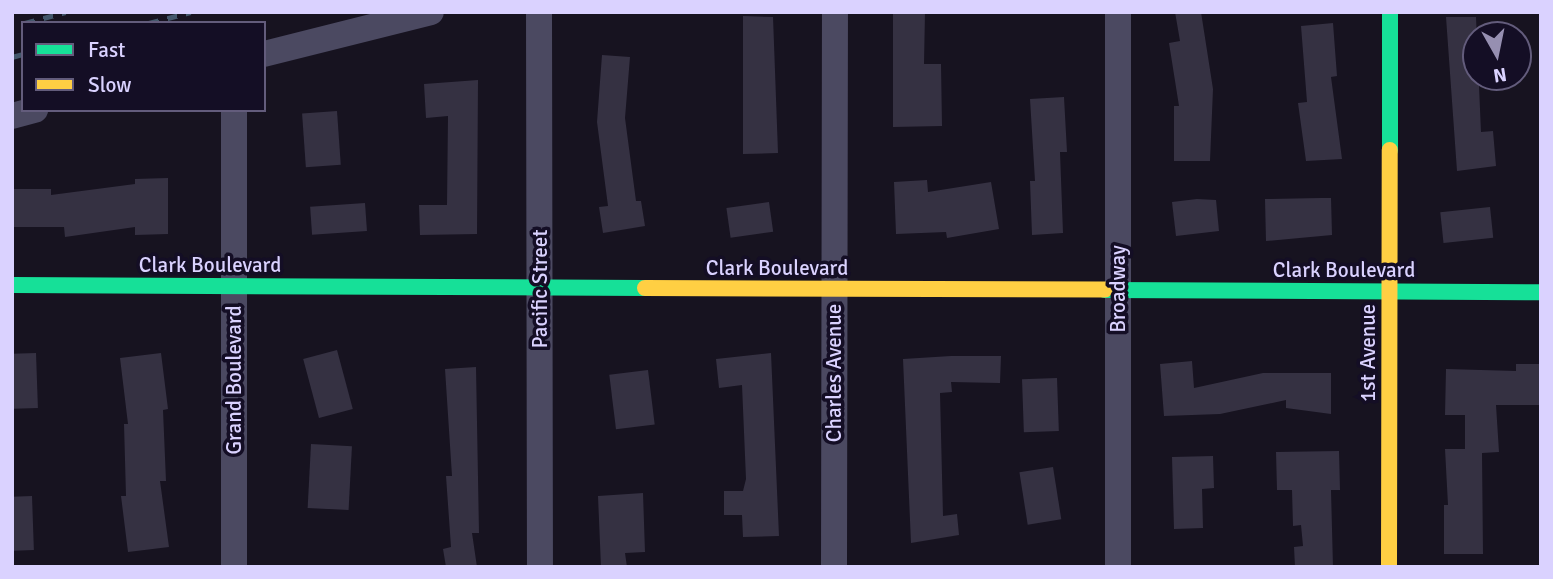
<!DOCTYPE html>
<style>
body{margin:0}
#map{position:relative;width:1553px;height:579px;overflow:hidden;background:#171320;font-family:Signika,sans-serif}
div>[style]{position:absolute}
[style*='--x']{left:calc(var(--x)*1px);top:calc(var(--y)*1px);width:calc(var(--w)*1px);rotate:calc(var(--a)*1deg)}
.building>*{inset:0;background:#353142;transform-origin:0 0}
.street>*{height:26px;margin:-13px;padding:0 13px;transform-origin:13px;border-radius:13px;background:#4b4961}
.fast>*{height:16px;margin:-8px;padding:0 8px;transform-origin:8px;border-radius:8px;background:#16e098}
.slow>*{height:16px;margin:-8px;padding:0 8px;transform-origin:8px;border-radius:8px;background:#ffcf43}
.rail>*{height:5px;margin-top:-2.5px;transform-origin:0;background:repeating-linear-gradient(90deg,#43576b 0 10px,transparent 0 19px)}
span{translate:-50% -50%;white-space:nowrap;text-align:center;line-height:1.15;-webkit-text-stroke:7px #140e25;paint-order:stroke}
.street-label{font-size:21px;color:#dad2ff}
.frame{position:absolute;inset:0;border:14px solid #dad2ff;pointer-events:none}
.legend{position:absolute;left:21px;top:21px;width:245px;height:91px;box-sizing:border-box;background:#140e25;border:2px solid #635c7c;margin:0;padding:9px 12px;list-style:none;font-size:21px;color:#dad2ff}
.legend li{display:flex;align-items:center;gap:14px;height:35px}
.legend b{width:35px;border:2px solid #635c7c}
.north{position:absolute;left:1462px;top:21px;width:70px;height:70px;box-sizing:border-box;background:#140e25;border:2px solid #635c7c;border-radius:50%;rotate:171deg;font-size:19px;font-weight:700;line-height:28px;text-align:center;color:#dad2ff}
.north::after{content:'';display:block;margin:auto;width:24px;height:32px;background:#968fb1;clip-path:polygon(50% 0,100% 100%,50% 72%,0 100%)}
</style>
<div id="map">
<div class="building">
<i style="clip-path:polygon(893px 12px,925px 12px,924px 64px,941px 64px,942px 126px,893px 127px)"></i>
<i style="clip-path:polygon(1175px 12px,1201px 12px,1213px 89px,1210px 161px,1174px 161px,1174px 106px,1179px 106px,1169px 43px,1180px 41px)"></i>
<i style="clip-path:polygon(743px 16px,773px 17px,778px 153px,743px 154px)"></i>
<i style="clip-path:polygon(1446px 17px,1476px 17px,1481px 132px,1493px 131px,1496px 166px,1457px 171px)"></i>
<i style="clip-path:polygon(1333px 23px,1337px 76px,1331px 77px,1342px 159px,1306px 161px,1298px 103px,1307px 102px,1301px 26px)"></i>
<i style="clip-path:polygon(602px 55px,630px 57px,625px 118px,636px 201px,641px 201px,645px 226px,603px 233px,599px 207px,608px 206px,597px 122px)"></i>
<i style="clip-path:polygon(478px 80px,477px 234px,420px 235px,419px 205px,447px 205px,448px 116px,426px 118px,424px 84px)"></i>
<i style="clip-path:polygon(1064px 97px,1067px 152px,1060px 152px,1063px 233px,1032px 235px,1030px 181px,1035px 181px,1030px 99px)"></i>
<i style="left:337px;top:111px;width:54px;height:35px;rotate:86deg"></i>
<i style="clip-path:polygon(168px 178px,168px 234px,135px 235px,135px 227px,65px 237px,64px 227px,12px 227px,12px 189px,51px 189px,51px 195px,135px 184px,135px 179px)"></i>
<i style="clip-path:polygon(927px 180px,928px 192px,991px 182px,999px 229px,947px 238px,946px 232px,896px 234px,894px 182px)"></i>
<i style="clip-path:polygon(1321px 198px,1331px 198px,1332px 235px,1266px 241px,1265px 199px)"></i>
<i style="clip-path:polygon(1197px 199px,1216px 200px,1219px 231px,1176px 236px,1172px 202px)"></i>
<i style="left:769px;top:202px;width:30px;height:43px;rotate:82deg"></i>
<i style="left:365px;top:203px;width:28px;height:55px;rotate:86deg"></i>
<i style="left:1490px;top:207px;width:31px;height:50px;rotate:84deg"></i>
<i style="left:337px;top:350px;width:61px;height:35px;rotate:75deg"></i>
<i style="left:36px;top:353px;width:55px;height:24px;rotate:88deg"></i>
<i style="clip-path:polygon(161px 353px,168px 409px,163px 410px,166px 481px,160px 481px,169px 547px,128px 552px,121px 496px,126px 496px,124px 424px,128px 424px,120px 358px)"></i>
<i style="clip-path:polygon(771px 353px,779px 536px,743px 537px,742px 515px,724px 515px,724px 491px,743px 491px,746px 479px,742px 385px,719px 388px,716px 359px)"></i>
<i style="clip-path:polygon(951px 356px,1001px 356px,1000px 383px,951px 382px,952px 392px,940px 393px,943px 516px,957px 514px,959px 535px,911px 543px,903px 359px)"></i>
<i style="clip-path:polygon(1192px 361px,1194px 388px,1263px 373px,1331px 373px,1331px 414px,1286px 408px,1286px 400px,1220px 414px,1164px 416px,1160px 364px)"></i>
<i style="clip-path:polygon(1516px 364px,1541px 364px,1541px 405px,1496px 405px,1499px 452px,1482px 453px,1483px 554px,1444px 554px,1444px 505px,1448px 505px,1445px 449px,1465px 449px,1465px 415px,1445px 415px,1446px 369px,1516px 371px)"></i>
<i style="clip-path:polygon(476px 367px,479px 533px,472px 533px,477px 567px,446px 567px,443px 549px,451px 547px,446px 476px,452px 476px,445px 369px)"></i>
<i style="left:648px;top:370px;width:55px;height:39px;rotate:83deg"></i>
<i style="left:1057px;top:378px;width:53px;height:35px;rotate:88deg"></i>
<i style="left:311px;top:444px;width:41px;height:64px;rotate:3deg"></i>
<i style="clip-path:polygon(1339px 451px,1340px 490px,1331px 490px,1333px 567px,1295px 567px,1294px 547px,1303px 546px,1301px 525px,1293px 526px,1292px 490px,1277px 490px,1276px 452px)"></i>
<i style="clip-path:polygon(1213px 456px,1214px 488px,1202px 489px,1203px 528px,1174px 529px,1172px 457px)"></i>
<i style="left:1053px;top:467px;width:53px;height:34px;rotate:81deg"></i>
<i style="clip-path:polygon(643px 493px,645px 552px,625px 553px,627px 567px,601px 567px,598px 496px)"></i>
<i style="left:32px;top:496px;width:54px;height:20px;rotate:88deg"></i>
</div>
<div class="street">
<i style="--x:539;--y:12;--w:555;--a:89.9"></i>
<i style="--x:264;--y:54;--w:172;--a:-14.1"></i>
<i style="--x:234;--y:110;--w:457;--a:90"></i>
<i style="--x:12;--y:116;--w:24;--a:-15"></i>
<i style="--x:834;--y:567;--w:555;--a:-89.9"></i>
<i style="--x:1118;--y:567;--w:555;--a:-90"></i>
</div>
<div class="fast">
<i style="--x:1390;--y:150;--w:138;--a:-90"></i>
<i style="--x:12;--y:285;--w:633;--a:0.27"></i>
<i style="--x:1105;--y:290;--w:436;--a:0.3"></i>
</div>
<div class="slow">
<i style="--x:645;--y:288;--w:460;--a:0.2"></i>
<i style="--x:1389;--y:567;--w:417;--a:-89.9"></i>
</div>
<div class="rail">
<i style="--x:25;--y:23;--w:42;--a:-15"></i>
<i style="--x:149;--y:23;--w:43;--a:-14.7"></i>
<i style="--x:12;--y:57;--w:11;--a:-15"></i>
</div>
<div class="street-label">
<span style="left:210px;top:265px">Clark Boulevard</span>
<span style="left:777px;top:268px">Clark Boulevard</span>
<span style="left:1344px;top:270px">Clark Boulevard</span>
<span style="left:540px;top:289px;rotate:-90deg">Pacific Street</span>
<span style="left:1118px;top:289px;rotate:-90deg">Broadway</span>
<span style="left:1368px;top:353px;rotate:-90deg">1st Avenue</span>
<span style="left:834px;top:373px;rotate:-90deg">Charles Avenue</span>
<span style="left:234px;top:380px;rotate:-90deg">Grand Boulevard</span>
</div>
<div class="frame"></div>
<ul class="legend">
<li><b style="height:9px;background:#16e098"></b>Fast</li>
<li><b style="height:9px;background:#ffcf43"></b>Slow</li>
</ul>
<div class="north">N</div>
</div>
